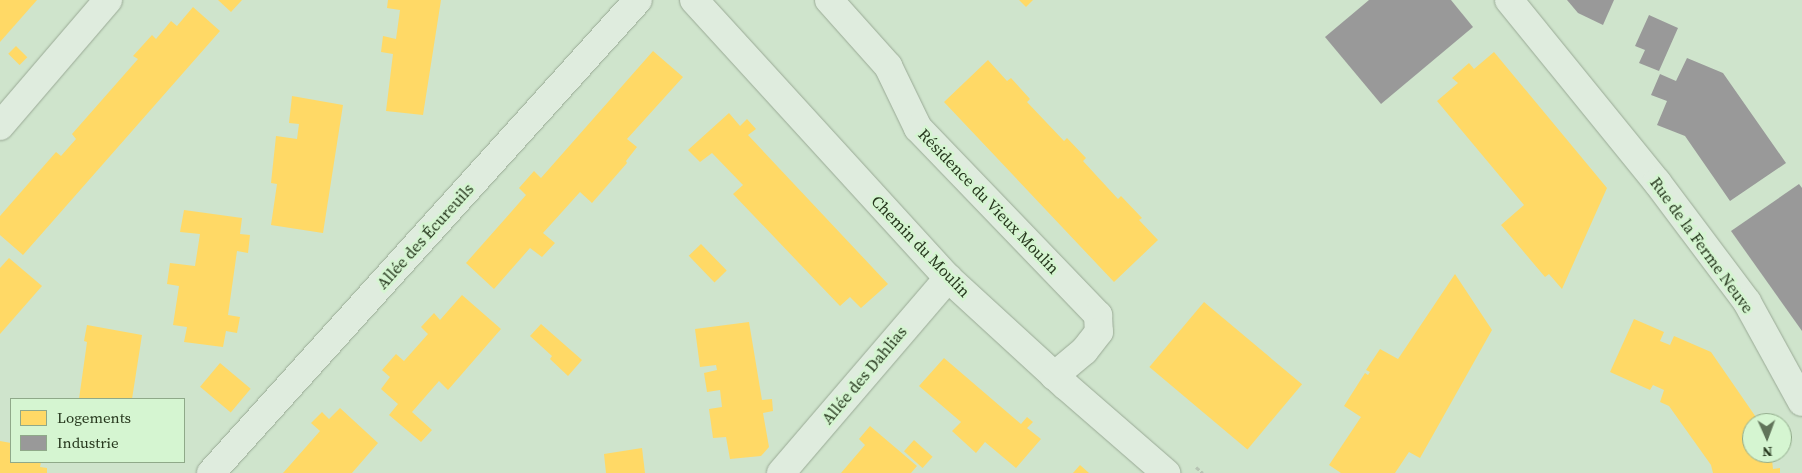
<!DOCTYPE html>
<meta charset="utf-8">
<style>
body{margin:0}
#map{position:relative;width:1802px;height:473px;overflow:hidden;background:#cfe4cc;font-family:"Source Serif 4",serif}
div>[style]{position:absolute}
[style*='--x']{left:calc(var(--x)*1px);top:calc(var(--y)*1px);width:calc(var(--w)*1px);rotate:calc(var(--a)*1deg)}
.homes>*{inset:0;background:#ffd966;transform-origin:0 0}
.industry>*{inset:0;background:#999}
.path>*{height:3px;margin-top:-1.5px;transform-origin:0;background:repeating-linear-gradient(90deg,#b7c4b4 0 4px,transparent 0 6.5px)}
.roads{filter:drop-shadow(0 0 1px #99a995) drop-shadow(0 0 1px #99a995)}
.minor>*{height:28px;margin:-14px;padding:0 14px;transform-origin:14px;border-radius:14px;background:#dfecde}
span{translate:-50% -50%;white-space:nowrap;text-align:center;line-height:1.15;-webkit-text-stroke:5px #d5f5d1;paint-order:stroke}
.street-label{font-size:16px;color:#26371d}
.legend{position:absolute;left:10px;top:398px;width:175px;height:65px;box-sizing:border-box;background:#d5f5d1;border:1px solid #8fa989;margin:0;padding:6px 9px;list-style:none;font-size:15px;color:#26371d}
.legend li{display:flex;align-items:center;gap:10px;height:25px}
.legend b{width:25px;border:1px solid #8fa989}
.north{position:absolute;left:1742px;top:413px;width:50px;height:50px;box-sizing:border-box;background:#d5f5d1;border:1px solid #8fa989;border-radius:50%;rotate:178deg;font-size:14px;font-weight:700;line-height:20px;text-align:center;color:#26371d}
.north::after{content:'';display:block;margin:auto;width:18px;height:22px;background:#61745a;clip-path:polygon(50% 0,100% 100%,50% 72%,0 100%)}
</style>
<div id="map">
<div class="homes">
<i style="clip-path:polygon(0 0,37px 0,0 42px)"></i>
<i style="clip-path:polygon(218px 0,242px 0,231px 12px)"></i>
<i style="clip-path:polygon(388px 0,441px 0,423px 115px,386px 111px,393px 54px,381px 52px,383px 36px,396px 39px,400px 10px,387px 8px)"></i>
<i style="clip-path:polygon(1019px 0,1033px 0,1026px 7px)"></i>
<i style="clip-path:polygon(193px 7px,220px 31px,23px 255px,0 235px,0 216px,56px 152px,61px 156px,76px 139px,72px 134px,138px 59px,133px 56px,152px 35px,156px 39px,171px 21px,177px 26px)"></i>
<i style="left:16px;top:46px;width:16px;height:11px;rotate:45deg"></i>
<i style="clip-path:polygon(653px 51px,683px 77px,627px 139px,637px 147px,626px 161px,627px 163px,592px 203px,580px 192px,543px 233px,555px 243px,542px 257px,530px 248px,494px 289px,466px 263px,526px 195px,519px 188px,534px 171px,541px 178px)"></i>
<i style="clip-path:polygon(1494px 52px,1607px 188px,1562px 289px,1549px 274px,1545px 277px,1501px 225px,1524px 205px,1437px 101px,1458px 83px,1452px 78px,1469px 63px,1474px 69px)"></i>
<i style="clip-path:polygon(988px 60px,1007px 81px,1011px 78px,1030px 99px,1027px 102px,1064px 141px,1067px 138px,1086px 158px,1083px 161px,1118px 199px,1121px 196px,1142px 218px,1139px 220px,1158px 240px,1114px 282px,944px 102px)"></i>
<i style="clip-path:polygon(292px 96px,343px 105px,323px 233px,271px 225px,277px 184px,271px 183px,276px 136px,297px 139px,299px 124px,289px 123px)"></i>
<i style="clip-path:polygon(729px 113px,740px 126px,747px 119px,756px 129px,748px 135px,888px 284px,861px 308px,850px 297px,840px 306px,733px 194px,743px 185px,712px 153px,700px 162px,688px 150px)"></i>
<i style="clip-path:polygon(184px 210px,242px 218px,240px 234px,250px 235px,248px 253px,237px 251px,228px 315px,240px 317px,237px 333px,226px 331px,223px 347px,184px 342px,187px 327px,173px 325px,179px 286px,167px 284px,170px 263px,195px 266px,200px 234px,180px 232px)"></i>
<i style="left:701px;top:244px;width:37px;height:17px;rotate:46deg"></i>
<i style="clip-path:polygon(9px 258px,42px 286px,0 334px,0 268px)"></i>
<i style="clip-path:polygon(1455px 274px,1492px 330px,1420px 458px,1409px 452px,1395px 473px,1341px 473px,1329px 465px,1361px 417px,1344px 406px,1365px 373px,1368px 375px,1370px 372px,1366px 370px,1380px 349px,1398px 359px)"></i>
<i style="clip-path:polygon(462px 295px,501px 329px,448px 390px,439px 381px,412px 412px,432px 430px,421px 442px,389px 415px,398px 404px,381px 389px,390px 377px,382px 370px,396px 354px,404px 361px,428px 334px,421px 327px,434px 313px,440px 320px)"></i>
<i style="left:1204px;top:302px;width:128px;height:85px;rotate:40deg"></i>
<i style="clip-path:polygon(1634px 319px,1664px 332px,1660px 341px,1670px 345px,1674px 336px,1711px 352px,1760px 423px,1752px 423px,1752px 453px,1778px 453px,1780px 459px,1772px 460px,1773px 469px,1780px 468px,1780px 473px,1713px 473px,1711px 465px,1669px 406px,1660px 402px,1664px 390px,1653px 385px,1650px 390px,1610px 372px)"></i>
<i style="clip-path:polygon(749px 322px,762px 400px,772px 399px,773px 411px,763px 413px,769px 447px,761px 456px,730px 459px,726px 437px,713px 438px,709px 409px,722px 407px,720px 390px,707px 392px,704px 373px,717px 370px,716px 365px,700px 367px,695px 329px)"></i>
<i style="clip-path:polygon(541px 324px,582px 360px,568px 376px,550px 359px,552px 356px,530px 336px)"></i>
<i style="clip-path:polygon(87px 325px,142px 335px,132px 399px,79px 399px,87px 342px,84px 341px)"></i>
<i style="clip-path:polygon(944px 358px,1021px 424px,1027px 417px,1033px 422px,1027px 428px,1041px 439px,1016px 468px,985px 442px,976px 453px,952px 431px,961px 422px,919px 386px)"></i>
<i style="left:220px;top:363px;width:40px;height:31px;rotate:40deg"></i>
<i style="clip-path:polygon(340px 408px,378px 443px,352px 473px,283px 473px,320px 431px,311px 423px,322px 412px,329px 419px)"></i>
<i style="clip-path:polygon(870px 426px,917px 466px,911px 473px,841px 473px,865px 445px,859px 439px)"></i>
<i style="left:914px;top:440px;width:25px;height:15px;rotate:42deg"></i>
<i style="clip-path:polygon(0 441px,11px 443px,11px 462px,41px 462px,40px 467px,47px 468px,47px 473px,0 473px)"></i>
<i style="clip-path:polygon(642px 448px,645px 473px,606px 473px,604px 454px)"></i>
<i style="clip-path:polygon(1080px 465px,1089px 473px,1073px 473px)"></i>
</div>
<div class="industry">
<i style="clip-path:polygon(1369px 0,1451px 0,1473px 27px,1381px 104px,1325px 37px)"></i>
<i style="clip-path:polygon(1567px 0,1614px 0,1603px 25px,1578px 13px)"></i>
<i style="clip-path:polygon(1649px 15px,1678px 28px,1659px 71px,1639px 63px,1645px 50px,1635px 46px)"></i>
<i style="clip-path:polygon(1687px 58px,1723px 73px,1786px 163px,1730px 201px,1685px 136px,1657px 125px,1667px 101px,1651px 95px,1660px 74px,1676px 81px)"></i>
<i style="clip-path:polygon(1799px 184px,1802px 188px,1802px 331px,1731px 231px)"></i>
</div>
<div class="path">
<i style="--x:1196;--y:467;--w:9;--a:41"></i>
</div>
<div class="roads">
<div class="minor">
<i style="--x:694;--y:0;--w:377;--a:47.6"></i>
<i style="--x:948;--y:278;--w:160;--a:42.5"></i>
<i style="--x:1066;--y:386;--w:133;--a:41"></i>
<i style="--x:829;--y:0;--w:89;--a:48.2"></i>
<i style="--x:888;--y:66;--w:69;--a:64.2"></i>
<i style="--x:918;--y:128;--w:260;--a:46.1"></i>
<i style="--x:1098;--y:315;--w:17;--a:87"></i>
<i style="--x:1099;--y:332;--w:24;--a:128"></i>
<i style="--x:1084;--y:351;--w:39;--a:140"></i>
<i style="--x:1509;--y:0;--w:235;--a:50.9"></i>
<i style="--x:1657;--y:182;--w:150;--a:53.1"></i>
<i style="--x:1747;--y:302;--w:114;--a:61.2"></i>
<i style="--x:0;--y:126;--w:166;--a:-49.4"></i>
<i style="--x:211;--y:473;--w:637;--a:-47.93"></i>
<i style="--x:781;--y:473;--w:257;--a:-49.4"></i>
</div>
</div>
<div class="street-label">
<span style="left:989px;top:201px;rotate:46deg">Résidence du Vieux Moulin</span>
<span style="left:425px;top:236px;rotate:-48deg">Allée des Écureuils</span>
<span style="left:1702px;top:245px;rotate:54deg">Rue de la Ferme Neuve</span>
<span style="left:921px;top:246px;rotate:46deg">Chemin du Moulin</span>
<span style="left:864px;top:375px;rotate:-50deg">Allée des Dahlias</span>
</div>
<ul class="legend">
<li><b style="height:14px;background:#ffd966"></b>Logements</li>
<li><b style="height:14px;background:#999"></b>Industrie</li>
</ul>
<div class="north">N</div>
</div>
